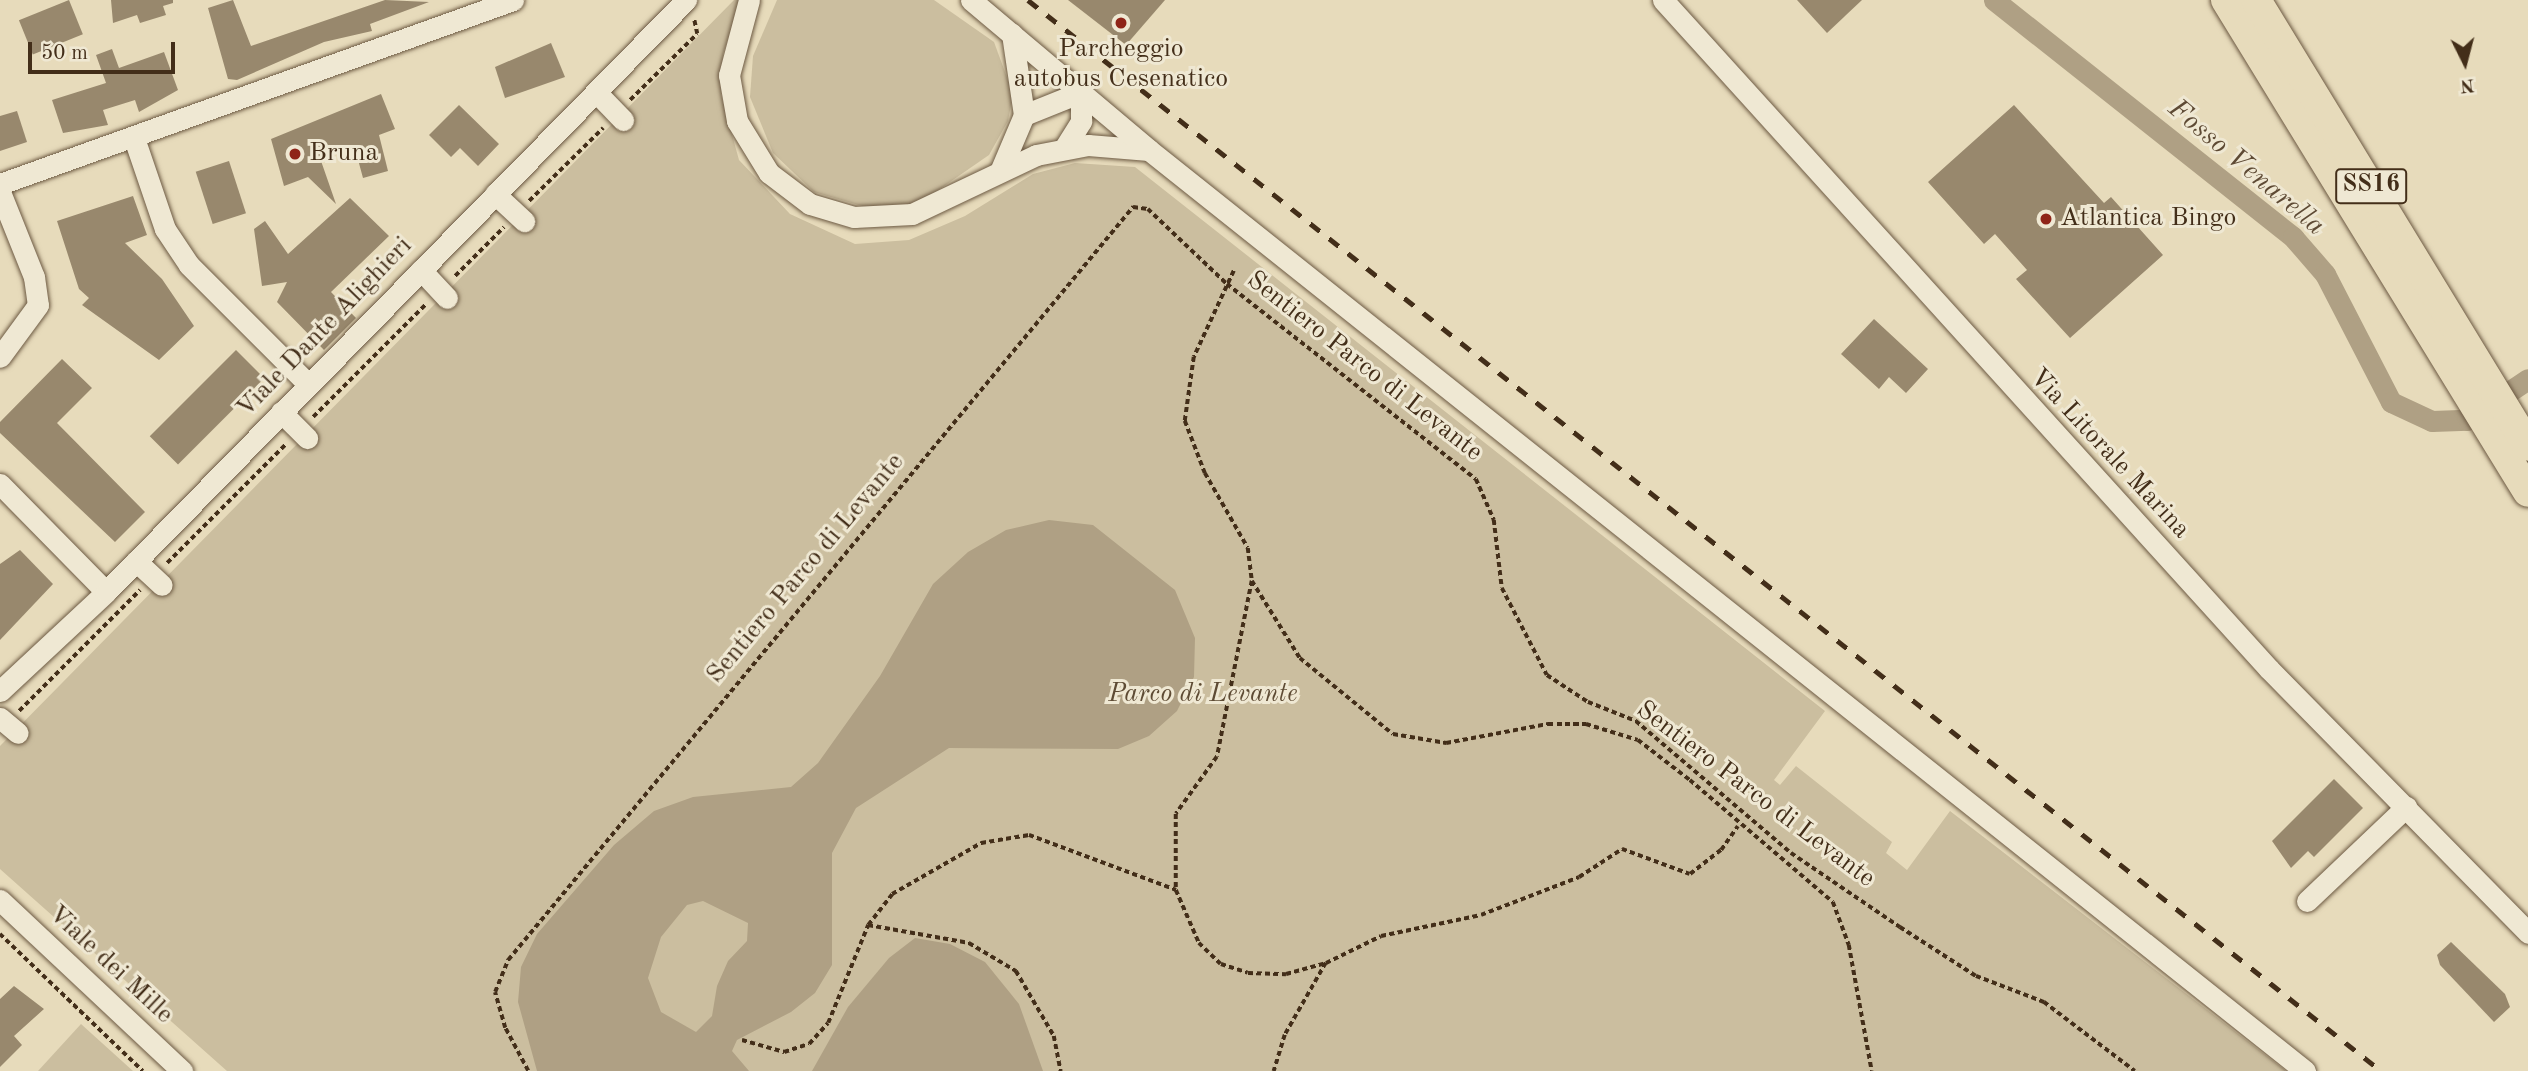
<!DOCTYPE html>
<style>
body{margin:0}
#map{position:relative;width:2528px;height:1071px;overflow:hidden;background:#e7dbbb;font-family:"Old Standard TT",serif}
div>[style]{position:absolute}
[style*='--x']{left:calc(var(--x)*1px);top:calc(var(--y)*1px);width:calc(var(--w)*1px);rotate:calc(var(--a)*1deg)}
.green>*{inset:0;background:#cbbe9f}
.water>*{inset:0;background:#afa084}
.canal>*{height:21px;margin:-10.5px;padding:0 10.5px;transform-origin:10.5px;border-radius:10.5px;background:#afa084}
.building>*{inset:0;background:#98886d;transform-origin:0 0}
.path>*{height:3.5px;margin-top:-1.75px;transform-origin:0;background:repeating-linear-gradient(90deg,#432e19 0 5px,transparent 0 8.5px)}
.roads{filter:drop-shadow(0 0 2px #6c5942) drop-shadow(0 0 2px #6c5942)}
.minor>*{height:21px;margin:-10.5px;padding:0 10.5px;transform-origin:10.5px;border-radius:10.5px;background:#efe8d3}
.highway>*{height:30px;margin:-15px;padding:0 15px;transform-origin:15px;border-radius:15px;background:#e7dbbb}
.rail>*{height:5px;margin-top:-2.5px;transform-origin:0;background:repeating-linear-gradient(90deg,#432e19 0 12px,transparent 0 24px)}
.dots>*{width:19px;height:19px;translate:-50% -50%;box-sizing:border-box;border:4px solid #efe8d3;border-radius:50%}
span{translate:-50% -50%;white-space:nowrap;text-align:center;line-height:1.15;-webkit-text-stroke:6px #efe8d3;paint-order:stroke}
.shield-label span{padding:2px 5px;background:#efe8d3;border:2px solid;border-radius:5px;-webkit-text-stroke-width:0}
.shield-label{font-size:24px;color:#432e19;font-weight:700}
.poi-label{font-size:26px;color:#432e19}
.left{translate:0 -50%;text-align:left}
.street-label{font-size:26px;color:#432e19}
.park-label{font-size:26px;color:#5e4b34;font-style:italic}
.water-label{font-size:28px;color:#5e4a34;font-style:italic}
.north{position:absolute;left:2430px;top:28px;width:70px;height:70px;-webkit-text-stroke:5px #efe8d3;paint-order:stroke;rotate:174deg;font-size:19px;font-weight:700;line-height:28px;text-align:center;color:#432e19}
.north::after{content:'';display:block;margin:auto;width:24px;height:32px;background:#432e19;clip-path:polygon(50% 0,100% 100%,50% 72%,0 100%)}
.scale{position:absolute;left:28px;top:42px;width:147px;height:32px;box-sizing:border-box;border:4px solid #432e19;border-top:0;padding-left:9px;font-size:21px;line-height:24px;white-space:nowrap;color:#432e19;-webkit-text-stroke:5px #efe8d3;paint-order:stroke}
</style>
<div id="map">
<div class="green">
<i style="clip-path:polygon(734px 0,741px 0,723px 54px,721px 95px,739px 160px,790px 214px,855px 244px,909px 240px,965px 216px,1033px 174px,1075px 163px,1135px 167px,1825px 711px,1774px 780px,1780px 785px,1796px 766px,1892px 842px,1886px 853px,1907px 870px,1950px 811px,2286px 1071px,227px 1071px,0 869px,0 746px)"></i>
<i style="clip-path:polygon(777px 0,934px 0,994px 42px,1013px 94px,1008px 121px,989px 155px,921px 202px,876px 210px,814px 192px,773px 153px,750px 97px,753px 56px)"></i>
<i style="clip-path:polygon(81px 1024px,133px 1071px,38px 1071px)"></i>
</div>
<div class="water">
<i style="clip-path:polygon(evenodd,1049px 520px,1093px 525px,1175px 590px,1195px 638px,1194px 677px,1177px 711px,1149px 736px,1118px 749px,949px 748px,856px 808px,832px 853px,832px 965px,815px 993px,791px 1012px,737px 1040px,732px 1051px,749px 1071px,537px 1071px,518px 1002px,521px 967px,537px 934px,614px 845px,654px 811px,693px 797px,791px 787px,818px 763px,880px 676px,933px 584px,968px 552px,1006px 530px,1049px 520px,703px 901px,748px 923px,747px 941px,728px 961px,717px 986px,712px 1016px,696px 1032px,661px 1012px,648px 978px,661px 937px,687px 905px,703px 901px)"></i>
<i style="clip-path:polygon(915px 938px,950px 944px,985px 962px,1019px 1004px,1043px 1071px,812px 1071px,848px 1007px,889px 958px)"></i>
</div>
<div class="canal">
<i style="--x:1994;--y:0;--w:382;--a:38.4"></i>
<i style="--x:2293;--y:237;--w:49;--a:49.1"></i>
<i style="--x:2325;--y:274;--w:144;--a:62.7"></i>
<i style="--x:2391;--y:402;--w:45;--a:24.9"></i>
<i style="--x:2432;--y:421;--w:35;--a:-2"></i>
<i style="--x:2467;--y:420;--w:73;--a:-33.9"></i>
</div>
<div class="building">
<i style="left:69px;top:0;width:37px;height:54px;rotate:68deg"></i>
<i style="clip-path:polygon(111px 0,173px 0,173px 3px,163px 6px,166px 15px,140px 23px,137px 15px,113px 23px)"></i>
<i style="clip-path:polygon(233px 0,251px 46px,385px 0,429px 2px,370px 24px,372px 31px,324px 42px,237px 80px,228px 79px,208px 8px)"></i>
<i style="clip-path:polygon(1068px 0,1165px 0,1126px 45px)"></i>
<i style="clip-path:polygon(1797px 0,1862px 0,1827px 33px)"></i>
<i style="clip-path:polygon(551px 43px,565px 77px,505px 98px,495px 67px)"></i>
<i style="clip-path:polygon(112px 49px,119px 68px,164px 52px,178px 90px,139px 112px,135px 100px,103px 110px,108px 125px,63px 133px,52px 100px,106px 83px,96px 55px)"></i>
<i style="clip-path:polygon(381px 94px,395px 129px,379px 135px,388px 171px,363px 178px,354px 145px,320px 158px,336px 204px,308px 177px,284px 186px,271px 139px)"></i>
<i style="clip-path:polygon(459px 105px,499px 144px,478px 166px,460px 148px,451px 157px,429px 135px)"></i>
<i style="clip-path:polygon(2014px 105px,2104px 203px,2111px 197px,2163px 255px,2070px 338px,2016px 279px,2027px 270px,1995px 234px,1984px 244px,1928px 182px)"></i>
<i style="clip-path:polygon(17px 111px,27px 142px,0 151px,0 116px)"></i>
<i style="left:229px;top:161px;width:55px;height:35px;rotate:72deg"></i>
<i style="clip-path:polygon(133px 196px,147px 235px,125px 243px,162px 279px,194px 326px,159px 360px,82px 305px,89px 298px,79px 289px,57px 221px)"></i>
<i style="clip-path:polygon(350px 198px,389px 236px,331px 292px,356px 318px,324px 350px,277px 302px,287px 282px,262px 286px,254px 229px,265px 221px,288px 254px)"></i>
<i style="clip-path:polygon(1874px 319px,1928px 369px,1906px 393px,1889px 377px,1879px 389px,1841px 354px)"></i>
<i style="left:236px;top:350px;width:40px;height:122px;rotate:45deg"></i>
<i style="clip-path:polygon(62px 359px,92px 388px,57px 423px,145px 512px,115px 542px,0 433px,0 422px)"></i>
<i style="clip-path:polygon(20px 550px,53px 584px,0 640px,0 564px)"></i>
<i style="clip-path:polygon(2334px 779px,2363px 808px,2314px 857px,2308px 851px,2291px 868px,2272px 841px)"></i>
<i style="clip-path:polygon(2451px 942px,2505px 994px,2510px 1007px,2494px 1022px,2440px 965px,2437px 955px)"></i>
<i style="clip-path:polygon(14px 986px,44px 1009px,14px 1036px,22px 1045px,0 1067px,0 999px)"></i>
</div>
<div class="path">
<i style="--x:630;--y:100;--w:94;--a:-44.6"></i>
<i style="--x:697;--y:34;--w:14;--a:-102"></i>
<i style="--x:529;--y:201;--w:104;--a:-44.6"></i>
<i style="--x:1234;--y:271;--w:95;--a:114.9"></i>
<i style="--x:1194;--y:357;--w:65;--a:98"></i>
<i style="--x:1185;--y:421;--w:56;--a:69"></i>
<i style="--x:1205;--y:473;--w:86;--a:60.2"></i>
<i style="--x:1248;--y:548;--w:33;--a:83"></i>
<i style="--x:1252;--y:581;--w:179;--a:101.2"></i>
<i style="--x:1217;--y:757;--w:70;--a:125.7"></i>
<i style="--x:1176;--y:814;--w:76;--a:90"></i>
<i style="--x:1176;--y:890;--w:58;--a:66.5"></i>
<i style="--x:1199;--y:943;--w:30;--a:44"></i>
<i style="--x:1221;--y:964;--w:28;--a:18"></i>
<i style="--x:1248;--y:973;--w:38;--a:2"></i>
<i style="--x:1286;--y:974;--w:41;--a:-15.4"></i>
<i style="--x:1326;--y:963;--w:83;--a:119.7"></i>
<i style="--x:1285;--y:1035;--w:38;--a:107"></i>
<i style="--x:455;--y:276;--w:69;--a:-45"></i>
<i style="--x:313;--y:417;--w:161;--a:-45"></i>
<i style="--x:167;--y:563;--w:168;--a:-45"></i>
<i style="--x:1252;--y:581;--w:91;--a:58.1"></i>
<i style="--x:1300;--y:658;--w:120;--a:39.3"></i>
<i style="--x:1393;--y:734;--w:54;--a:9.6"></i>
<i style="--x:1446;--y:743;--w:104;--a:-10.6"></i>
<i style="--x:1548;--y:724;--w:38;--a:0"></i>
<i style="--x:1586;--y:724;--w:54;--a:17.1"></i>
<i style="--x:1638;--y:740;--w:66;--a:37.6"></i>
<i style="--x:1690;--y:780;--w:188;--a:40.5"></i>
<i style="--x:1833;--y:902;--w:46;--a:69.6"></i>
<i style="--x:1849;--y:945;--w:128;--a:79.7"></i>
<i style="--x:19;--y:711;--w:171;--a:-45"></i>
<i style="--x:868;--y:925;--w:103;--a:10.1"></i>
<i style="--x:969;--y:943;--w:55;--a:30.8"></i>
<i style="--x:1016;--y:971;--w:75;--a:59.7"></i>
<i style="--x:1054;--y:1036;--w:36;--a:79"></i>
<i style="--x:0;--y:934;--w:198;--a:43.8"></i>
<i style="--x:1326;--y:963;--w:61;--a:-26.1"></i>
<i style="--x:1381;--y:936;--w:102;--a:-11.9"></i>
<i style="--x:1481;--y:915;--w:105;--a:-21.2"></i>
<i style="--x:1579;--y:877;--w:51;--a:-33.1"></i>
<i style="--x:1622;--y:849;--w:72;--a:20.2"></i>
<i style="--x:1690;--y:874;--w:39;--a:-38"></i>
<i style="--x:1721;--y:850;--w:29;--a:-55"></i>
<i style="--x:742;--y:1040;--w:44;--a:15.9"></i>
<i style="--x:784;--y:1052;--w:26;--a:-18"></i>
<i style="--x:809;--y:1044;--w:28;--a:-48"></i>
<i style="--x:828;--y:1023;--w:106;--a:-67.8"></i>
<i style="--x:868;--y:925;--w:39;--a:-52"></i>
<i style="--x:892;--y:894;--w:103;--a:-29.8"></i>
<i style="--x:981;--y:843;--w:49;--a:-9.5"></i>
<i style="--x:1029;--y:835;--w:157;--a:20.5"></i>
<i style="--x:528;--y:1071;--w:49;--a:-118.1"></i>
<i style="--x:505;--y:1028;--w:37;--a:-106"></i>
<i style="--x:495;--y:992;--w:35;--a:-68"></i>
<i style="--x:508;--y:960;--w:979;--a:-50.31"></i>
<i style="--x:1133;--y:207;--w:15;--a:8"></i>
<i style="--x:1148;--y:209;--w:109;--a:43.5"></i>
<i style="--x:1227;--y:284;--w:316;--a:38.1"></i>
<i style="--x:1476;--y:479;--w:45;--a:66.3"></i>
<i style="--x:1494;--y:520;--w:68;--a:83.3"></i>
<i style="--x:1502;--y:588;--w:98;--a:62.7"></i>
<i style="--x:1547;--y:675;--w:49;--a:33.4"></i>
<i style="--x:1588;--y:702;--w:52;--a:21.6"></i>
<i style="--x:1636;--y:721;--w:204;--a:40.4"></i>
<i style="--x:1791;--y:853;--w:132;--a:34.2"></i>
<i style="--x:1900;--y:927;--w:90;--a:32.8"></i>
<i style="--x:1976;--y:976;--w:73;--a:20.9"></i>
<i style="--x:2044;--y:1002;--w:114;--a:37.2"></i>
</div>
<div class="roads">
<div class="minor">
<i style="--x:749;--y:0;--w:78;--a:104.9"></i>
<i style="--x:729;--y:75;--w:47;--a:80.1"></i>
<i style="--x:737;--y:121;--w:61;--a:58.4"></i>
<i style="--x:769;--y:173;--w:51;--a:37.1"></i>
<i style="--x:810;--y:204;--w:46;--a:16.5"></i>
<i style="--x:854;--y:217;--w:58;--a:-3"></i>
<i style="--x:912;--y:214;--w:137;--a:-25.4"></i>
<i style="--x:1036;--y:155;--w:53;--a:-10.9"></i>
<i style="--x:1088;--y:145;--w:61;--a:4.7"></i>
<i style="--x:971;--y:0;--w:233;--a:40.1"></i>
<i style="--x:1149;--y:150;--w:1478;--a:38.54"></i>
<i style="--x:1663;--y:0;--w:903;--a:47.83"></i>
<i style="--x:2269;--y:669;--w:370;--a:45.5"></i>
<i style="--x:596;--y:92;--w:39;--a:46"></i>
<i style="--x:1024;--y:115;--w:61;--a:-22"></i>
<i style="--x:134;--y:138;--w:96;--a:71.2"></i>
<i style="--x:165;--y:229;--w:43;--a:56.3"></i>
<i style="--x:189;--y:265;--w:168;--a:45"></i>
<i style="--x:1065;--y:147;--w:31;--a:-58"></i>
<i style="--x:1081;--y:121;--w:29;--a:-90"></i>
<i style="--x:1001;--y:169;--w:59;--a:-66.9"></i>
<i style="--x:1024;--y:115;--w:82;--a:-98.4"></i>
<i style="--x:0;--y:184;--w:545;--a:-19.73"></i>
<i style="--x:0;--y:192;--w:92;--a:68.2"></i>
<i style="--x:34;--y:277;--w:28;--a:82"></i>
<i style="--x:38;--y:305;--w:64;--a:126.2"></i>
<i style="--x:495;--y:194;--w:40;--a:43"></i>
<i style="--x:421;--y:270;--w:38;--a:47"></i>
<i style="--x:281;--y:412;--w:37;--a:45"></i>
<i style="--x:0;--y:484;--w:151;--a:45.5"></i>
<i style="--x:136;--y:561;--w:35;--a:43"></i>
<i style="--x:0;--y:691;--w:145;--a:-43"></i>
<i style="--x:106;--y:592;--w:829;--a:-45.59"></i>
<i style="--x:0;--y:718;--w:23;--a:40"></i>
<i style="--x:0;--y:900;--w:250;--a:43.2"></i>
<i style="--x:2307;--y:901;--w:137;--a:-43.5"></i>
</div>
<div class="highway">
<i style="--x:2226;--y:0;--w:577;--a:58.46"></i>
<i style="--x:2256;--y:0;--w:522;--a:58.62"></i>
</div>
</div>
<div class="rail">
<i style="--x:1028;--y:0;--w:1726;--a:38.36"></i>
</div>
<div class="dots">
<i style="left:1121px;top:23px;background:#8f2418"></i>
<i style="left:295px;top:154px;background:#8f2418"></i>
<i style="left:2046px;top:219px;background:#8f2418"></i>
</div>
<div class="shield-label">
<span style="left:2371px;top:186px">SS16</span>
</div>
<div class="poi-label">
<span style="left:1121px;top:65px">Parcheggio<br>autobus Cesenatico</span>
<span class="left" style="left:309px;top:154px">Bruna</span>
<span class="left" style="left:2060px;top:219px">Atlantica Bingo</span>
</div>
<div class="street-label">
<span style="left:325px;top:328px;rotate:-46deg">Viale Dante Alighieri</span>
<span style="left:1364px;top:367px;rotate:38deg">Sentiero Parco di Levante</span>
<span style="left:2109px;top:454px;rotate:47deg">Via Litorale Marina</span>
<span style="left:806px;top:569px;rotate:-50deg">Sentiero Parco di Levante</span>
<span style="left:1755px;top:795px;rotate:37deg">Sentiero Parco di Levante</span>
<span style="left:110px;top:965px;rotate:43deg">Viale dei Mille</span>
</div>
<div class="park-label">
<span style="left:1203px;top:695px">Parco di Levante</span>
</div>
<div class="water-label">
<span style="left:2246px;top:168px;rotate:40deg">Fosso Venarella</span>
</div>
<div class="north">N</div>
<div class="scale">50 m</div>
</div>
